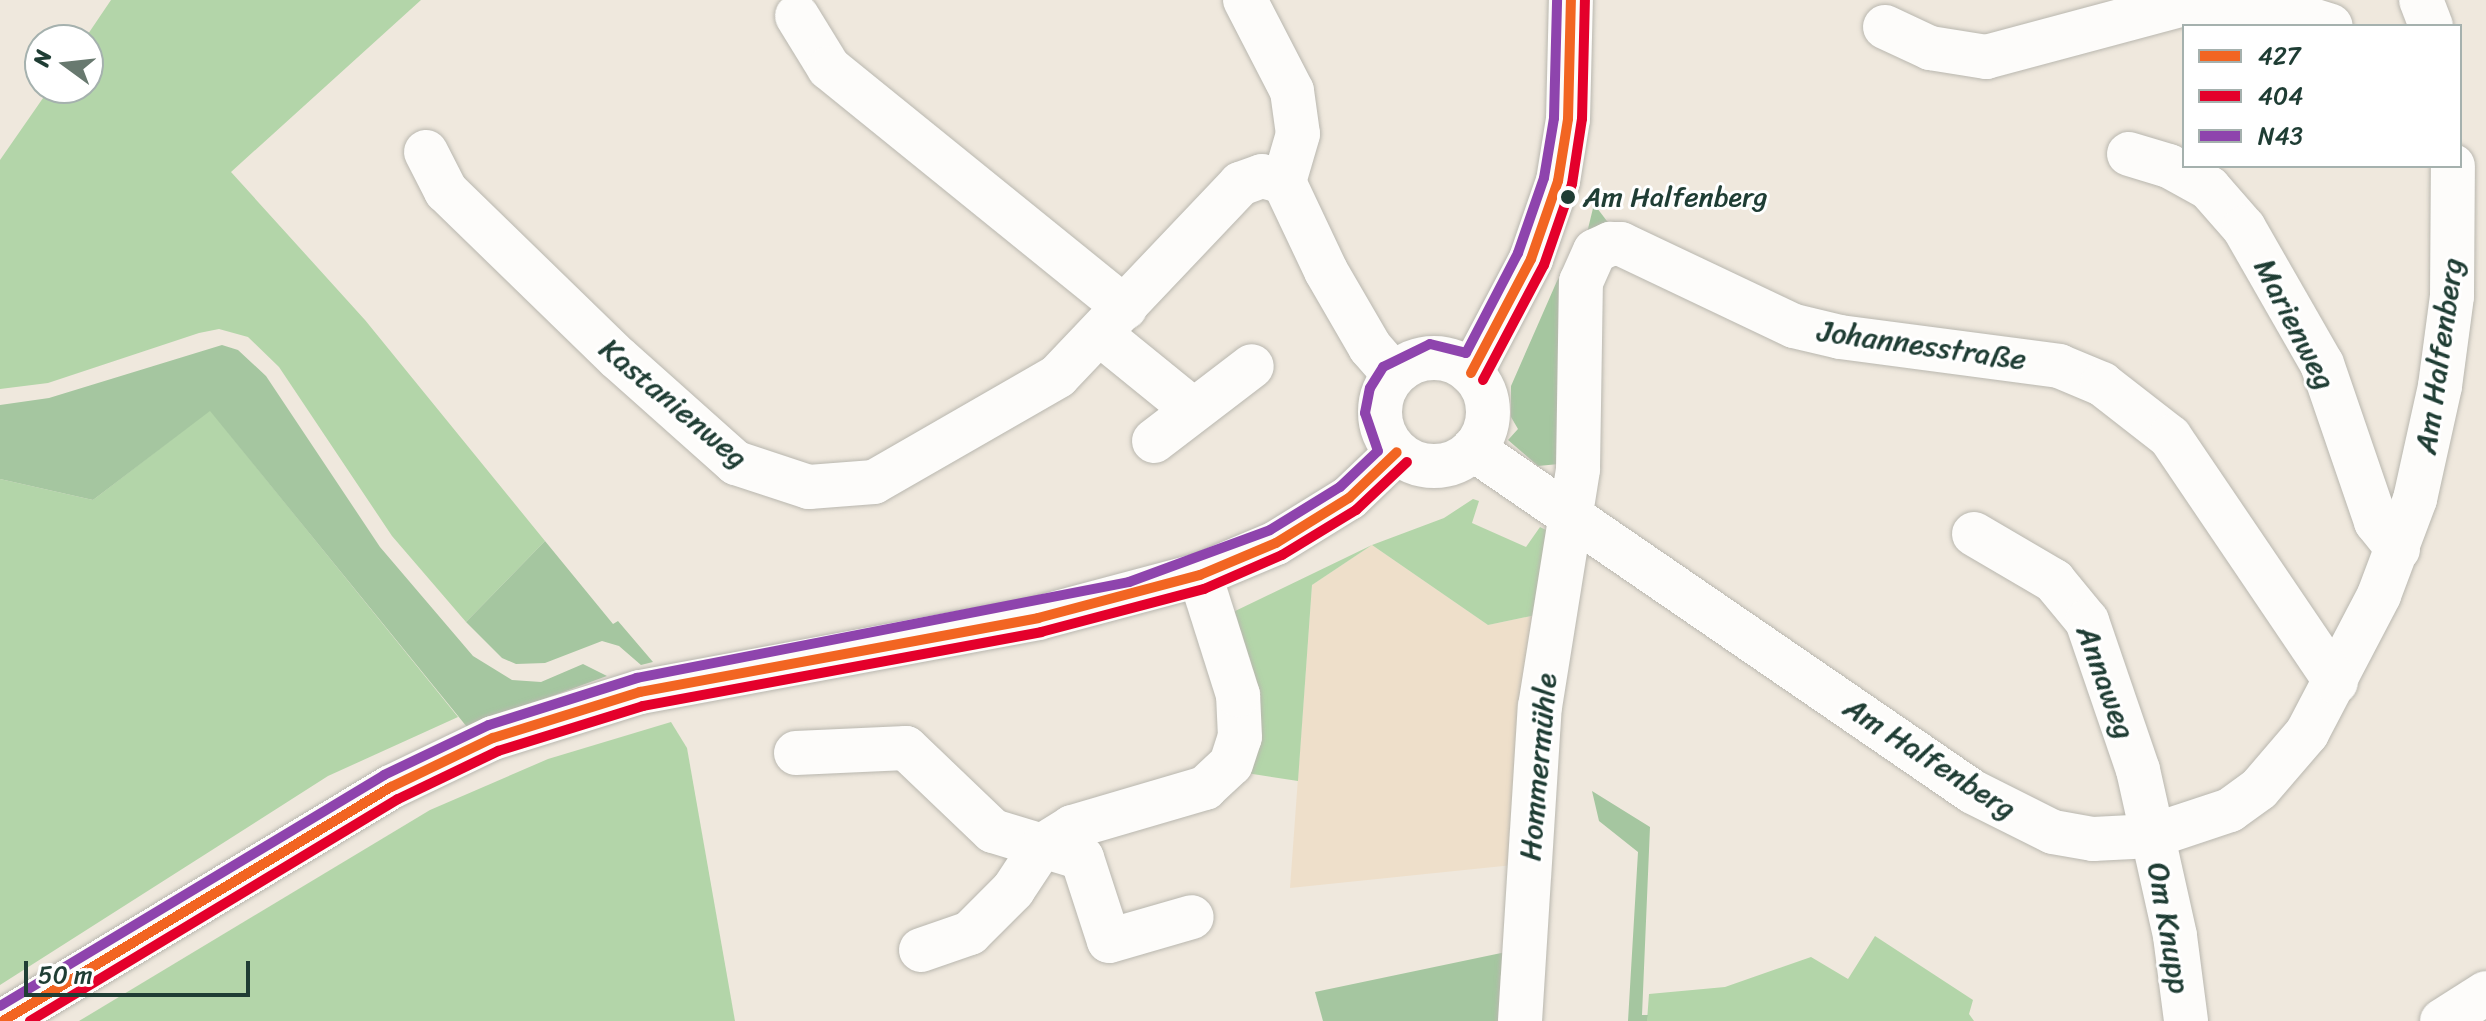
<!DOCTYPE html>
<meta charset="utf-8">
<style>
body{margin:0}
#map{position:relative;width:2486px;height:1021px;overflow:hidden;background:#efe8dd;font-family:Sriracha,sans-serif}
div>[style]{position:absolute}
[style*='--x']{left:calc(var(--x)*1px);top:calc(var(--y)*1px);width:calc(var(--w)*1px);rotate:calc(var(--a)*1deg)}
.built>*{inset:0;background:#eedfca}
.green>*{inset:0;background:#b3d5a9}
.forest>*{inset:0;background:#a5c6a0}
.roads{filter:drop-shadow(0 0 2px #b9b7af) drop-shadow(0 0 2px #b9b7af)}
.minor>*{height:44px;margin:-22px;padding:0 22px;transform-origin:22px;border-radius:22px;background:#fdfcfa}
.major>*{height:44px;margin:-22px;padding:0 22px;transform-origin:22px;border-radius:22px;background:#fdfcfa}
.major>.ring{margin:-22px;padding:0;box-sizing:content-box;background:none;border:44px solid #fdfcfa;border-radius:50%}
.bus-1>*{height:10px;margin:-5px;padding:0 5px;transform-origin:5px;border-radius:5px;background:#f26522}
.bus-2>*{height:10px;margin:-5px;padding:0 5px;transform-origin:5px;border-radius:5px;background:#e4002b}
.bus-3>*{height:10px;margin:-5px;padding:0 5px;transform-origin:5px;border-radius:5px;background:#8e44ad}
.dots>*{width:22px;height:22px;translate:-50% -50%;box-sizing:border-box;border:4px solid #fff;border-radius:50%}
span{translate:-50% -50%;white-space:nowrap;text-align:center;line-height:1.15;-webkit-text-stroke:6px #fff;paint-order:stroke}
.bus-label{font-size:28px;color:#1f3d34}
.left{translate:0 -50%;text-align:left}
.street-label{font-size:30px;color:#1f3d34}
.legend{position:absolute;left:2182px;top:24px;width:280px;height:144px;box-sizing:border-box;background:#fff;border:2px solid #a5b1ae;margin:0;padding:10px 14px;list-style:none;font-size:24px;color:#1f3d34}
.legend li{display:flex;align-items:center;gap:16px;height:40px}
.legend b{width:40px;border:2px solid #a5b1ae}
.north{position:absolute;left:24px;top:24px;width:80px;height:80px;box-sizing:border-box;background:#fff;border:2px solid #a5b1ae;border-radius:50%;rotate:285deg;font-size:22px;font-weight:700;line-height:32px;text-align:center;color:#1f3d34}
.north::after{content:'';display:block;margin:auto;width:28px;height:36px;background:#68796f;clip-path:polygon(50% 0,100% 100%,50% 72%,0 100%)}
.scale{position:absolute;left:24px;top:961px;width:226px;height:36px;box-sizing:border-box;border:4px solid #1f3d34;border-top:0;padding-left:10px;font-size:24px;line-height:28px;white-space:nowrap;color:#1f3d34;-webkit-text-stroke:6px #fff;paint-order:stroke}
</style>
<div id="map">
<div class="built">
<i style="clip-path:polygon(1372px 545px,1488px 625px,1541px 614px,1513px 865px,1290px 888px,1312px 585px)"></i>
</div>
<div class="green">
<i style="clip-path:polygon(111px 0,421px 0,231px 172px,365px 320px,545px 541px,466px 622px,392px 536px,279px 367px,248px 337px,219px 329px,199px 333px,48px 383px,0 389px,0 160px,50px 88px,88px 88px,88px 40px,84px 40px)"></i>
<i style="clip-path:polygon(210px 410px,458px 717px,328px 776px,0 985px,0 479px,93px 500px)"></i>
<i style="clip-path:polygon(1473px 499px,1479px 501px,1472px 523px,1526px 547px,1540px 527px,1556px 535px,1541px 614px,1488px 625px,1372px 545px,1312px 585px,1298px 781px,1240px 772px,1231px 613px,1372px 545px,1444px 518px)"></i>
<i style="clip-path:polygon(671px 722px,687px 748px,735px 1021px,79px 1021px,430px 810px,548px 759px)"></i>
<i style="clip-path:polygon(1875px 936px,1973px 1000px,1969px 1014px,1974px 1021px,1647px 1021px,1649px 994px,1725px 987px,1811px 957px,1848px 979px)"></i>
</div>
<div class="forest">
<i style="clip-path:polygon(1594px 204px,1616px 233px,1559px 464px,1538px 466px,1508px 440px,1518px 429px,1511px 417px,1511px 386px,1557px 281px,1587px 233px)"></i>
<i style="clip-path:polygon(222px 345px,238px 350px,266px 376px,380px 547px,473px 656px,512px 680px,541px 682px,583px 664px,607px 676px,467px 727px,210px 411px,93px 500px,0 479px,0 405px,49px 398px)"></i>
<i style="clip-path:polygon(545px 541px,613px 624px,618px 621px,653px 662px,641px 665px,619px 646px,602px 641px,545px 663px,516px 664px,502px 658px,466px 622px)"></i>
<i style="clip-path:polygon(1592px 791px,1650px 827px,1642px 1015px,1648px 1015px,1647px 1021px,1628px 1021px,1638px 852px,1599px 821px)"></i>
<i style="clip-path:polygon(1506px 952px,1501px 1021px,1323px 1021px,1315px 992px)"></i>
</div>
<div class="roads">
<div class="minor">
<i style="--x:1245;--y:0;--w:102;--a:62.7"></i>
<i style="--x:1292;--y:91;--w:43;--a:82.1"></i>
<i style="--x:1298;--y:134;--w:50;--a:106.3"></i>
<i style="--x:1284;--y:182;--w:98;--a:64.7"></i>
<i style="--x:1326;--y:271;--w:88;--a:59.9"></i>
<i style="--x:1370;--y:347;--w:37;--a:49"></i>
<i style="--x:2421;--y:0;--w:28;--a:69"></i>
<i style="--x:797;--y:16;--w:61;--a:58.4"></i>
<i style="--x:829;--y:68;--w:381;--a:39"></i>
<i style="--x:1885;--y:27;--w:50;--a:25"></i>
<i style="--x:1930;--y:48;--w:57;--a:9.1"></i>
<i style="--x:1986;--y:57;--w:201;--a:-15"></i>
<i style="--x:2180;--y:5;--w:33;--a:-5"></i>
<i style="--x:2213;--y:2;--w:67;--a:6.8"></i>
<i style="--x:2280;--y:10;--w:53;--a:17.4"></i>
<i style="--x:426;--y:152;--w:44;--a:62.9"></i>
<i style="--x:446;--y:191;--w:240;--a:44.2"></i>
<i style="--x:618;--y:358;--w:158;--a:41.7"></i>
<i style="--x:736;--y:463;--w:77;--a:18.2"></i>
<i style="--x:809;--y:487;--w:65;--a:-4.4"></i>
<i style="--x:874;--y:482;--w:212;--a:-29.9"></i>
<i style="--x:1058;--y:376;--w:265;--a:-46.5"></i>
<i style="--x:1240;--y:184;--w:23;--a:-20"></i>
<i style="--x:1262;--y:176;--w:23;--a:15"></i>
<i style="--x:2129;--y:154;--w:42;--a:16.7"></i>
<i style="--x:2169;--y:166;--w:46;--a:28.8"></i>
<i style="--x:2209;--y:188;--w:53;--a:48.8"></i>
<i style="--x:2244;--y:228;--w:157;--a:60.2"></i>
<i style="--x:2322;--y:364;--w:167;--a:71.1"></i>
<i style="--x:2376;--y:522;--w:35;--a:51"></i>
<i style="--x:1100;--y:334;--w:117;--a:39.1"></i>
<i style="--x:1154;--y:441;--w:123;--a:-37.4"></i>
<i style="--x:1473;--y:449;--w:606;--a:34.45"></i>
<i style="--x:1973;--y:792;--w:89;--a:26.6"></i>
<i style="--x:2053;--y:832;--w:41;--a:9.9"></i>
<i style="--x:2093;--y:839;--w:59;--a:-2.9"></i>
<i style="--x:2152;--y:836;--w:82;--a:-18.4"></i>
<i style="--x:2230;--y:810;--w:36;--a:-36"></i>
<i style="--x:2259;--y:789;--w:74;--a:-49.4"></i>
<i style="--x:2307;--y:733;--w:156;--a:-62.4"></i>
<i style="--x:2379;--y:595;--w:103;--a:-69.4"></i>
<i style="--x:2415;--y:499;--w:116;--a:-77.5"></i>
<i style="--x:2440;--y:386;--w:91;--a:-82.4"></i>
<i style="--x:2452;--y:296;--w:130;--a:-89.6"></i>
<i style="--x:1974;--y:534;--w:93;--a:30.4"></i>
<i style="--x:2054;--y:581;--w:52;--a:50.5"></i>
<i style="--x:2087;--y:621;--w:157;--a:71.1"></i>
<i style="--x:2138;--y:770;--w:170;--a:77.4"></i>
<i style="--x:2175;--y:936;--w:86;--a:82.6"></i>
<i style="--x:796;--y:753;--w:110;--a:-2.6"></i>
<i style="--x:906;--y:748;--w:120;--a:43.7"></i>
<i style="--x:993;--y:831;--w:93;--a:16.9"></i>
<i style="--x:1082;--y:858;--w:87;--a:72"></i>
<i style="--x:1109;--y:941;--w:86;--a:-16.1"></i>
<i style="--x:921;--y:950;--w:52;--a:-19.1"></i>
<i style="--x:970;--y:933;--w:61;--a:-45"></i>
<i style="--x:1013;--y:890;--w:53;--a:-56.6"></i>
<i style="--x:1042;--y:846;--w:36;--a:-32"></i>
<i style="--x:1072;--y:827;--w:139;--a:-16.3"></i>
<i style="--x:1205;--y:788;--w:35;--a:-43"></i>
<i style="--x:1231;--y:764;--w:28;--a:-72"></i>
<i style="--x:1240;--y:737;--w:42;--a:-92.7"></i>
<i style="--x:1238;--y:695;--w:126;--a:-107.6"></i>
<i style="--x:1520;--y:1021;--w:315;--a:-86.4"></i>
<i style="--x:1540;--y:707;--w:241;--a:-80.9"></i>
<i style="--x:1578;--y:469;--w:187;--a:-89.1"></i>
<i style="--x:1581;--y:282;--w:34;--a:-66"></i>
<i style="--x:1595;--y:251;--w:17;--a:-25"></i>
<i style="--x:1610;--y:244;--w:11;--a:0"></i>
<i style="--x:1621;--y:244;--w:191;--a:25.4"></i>
<i style="--x:1794;--y:326;--w:47;--a:13.4"></i>
<i style="--x:1840;--y:337;--w:221;--a:7.5"></i>
<i style="--x:2059;--y:366;--w:47;--a:22.7"></i>
<i style="--x:2102;--y:384;--w:86;--a:37.9"></i>
<i style="--x:2170;--y:437;--w:296;--a:55.9"></i>
<i style="--x:2442;--y:1021;--w:52;--a:-32.5"></i>
</div>
<div class="major">
<i class="ring" style="left:1380px;top:358px;width:64px;height:64px"></i>
<i style="--x:1471;--y:373;--w:129;--a:-62.2"></i>
<i style="--x:1531;--y:259;--w:83;--a:-70.9"></i>
<i style="--x:1558;--y:181;--w:63;--a:-80.8"></i>
<i style="--x:1568;--y:119;--w:119;--a:-88.6"></i>
<i style="--x:3;--y:1021;--w:453;--a:-31.1"></i>
<i style="--x:391;--y:787;--w:113;--a:-25.7"></i>
<i style="--x:493;--y:738;--w:154;--a:-17.4"></i>
<i style="--x:640;--y:692;--w:405;--a:-10.5"></i>
<i style="--x:1038;--y:618;--w:168;--a:-14.9"></i>
<i style="--x:1200;--y:575;--w:82;--a:-22.8"></i>
<i style="--x:1276;--y:543;--w:86;--a:-31.7"></i>
<i style="--x:1349;--y:498;--w:66;--a:-43.8"></i>
</div>
</div>
<div class="bus-1">
<i style="--x:1471;--y:373;--w:129;--a:-62.2"></i>
<i style="--x:1531;--y:259;--w:83;--a:-70.9"></i>
<i style="--x:1558;--y:181;--w:63;--a:-80.8"></i>
<i style="--x:1568;--y:119;--w:119;--a:-88.6"></i>
<i style="--x:3;--y:1021;--w:453;--a:-31.1"></i>
<i style="--x:391;--y:787;--w:113;--a:-25.7"></i>
<i style="--x:493;--y:738;--w:154;--a:-17.4"></i>
<i style="--x:640;--y:692;--w:405;--a:-10.5"></i>
<i style="--x:1038;--y:618;--w:168;--a:-14.9"></i>
<i style="--x:1200;--y:575;--w:82;--a:-22.8"></i>
<i style="--x:1276;--y:543;--w:86;--a:-31.7"></i>
<i style="--x:1349;--y:498;--w:66;--a:-43.8"></i>
</div>
<div class="bus-2">
<i style="--x:1483;--y:380;--w:130;--a:-62.1"></i>
<i style="--x:1544;--y:265;--w:86;--a:-70.9"></i>
<i style="--x:1572;--y:184;--w:66;--a:-81.3"></i>
<i style="--x:1582;--y:119;--w:119;--a:-88.6"></i>
<i style="--x:30;--y:1021;--w:430;--a:-31.1"></i>
<i style="--x:398;--y:799;--w:111;--a:-25.6"></i>
<i style="--x:498;--y:751;--w:152;--a:-17.2"></i>
<i style="--x:643;--y:706;--w:405;--a:-10.5"></i>
<i style="--x:1041;--y:632;--w:169;--a:-14.8"></i>
<i style="--x:1204;--y:589;--w:85;--a:-23.6"></i>
<i style="--x:1282;--y:555;--w:87;--a:-31.3"></i>
<i style="--x:1356;--y:510;--w:70;--a:-43.3"></i>
</div>
<div class="bus-3">
<i style="--x:0;--y:1006;--w:448;--a:-31"></i>
<i style="--x:384;--y:775;--w:116;--a:-25.5"></i>
<i style="--x:489;--y:725;--w:155;--a:-17.6"></i>
<i style="--x:637;--y:678;--w:501;--a:-11.04"></i>
<i style="--x:1129;--y:582;--w:150;--a:-20.2"></i>
<i style="--x:1270;--y:530;--w:82;--a:-31.6"></i>
<i style="--x:1340;--y:487;--w:52;--a:-43.5"></i>
<i style="--x:1378;--y:451;--w:40;--a:-108.9"></i>
<i style="--x:1365;--y:413;--w:25;--a:-79"></i>
<i style="--x:1370;--y:388;--w:25;--a:-58"></i>
<i style="--x:1383;--y:367;--w:52;--a:-26.1"></i>
<i style="--x:1430;--y:344;--w:37;--a:14"></i>
<i style="--x:1466;--y:353;--w:113;--a:-62.5"></i>
<i style="--x:1518;--y:253;--w:79;--a:-70.9"></i>
<i style="--x:1544;--y:178;--w:61;--a:-80.5"></i>
<i style="--x:1554;--y:118;--w:118;--a:-88.5"></i>
</div>
<div class="dots">
<i style="left:1568px;top:197px;background:#1f3d34"></i>
</div>
<div class="bus-label">
<span class="left" style="left:1583px;top:197px">Am Halfenberg</span>
</div>
<div class="street-label">
<span style="left:2295px;top:324px;rotate:63deg">Marienweg</span>
<span style="left:1922px;top:345px;rotate:8deg">Johannesstraße</span>
<span style="left:2439px;top:356px;rotate:-82deg">Am Halfenberg</span>
<span style="left:674px;top:403px;rotate:40deg">Kastanienweg</span>
<span style="left:2106px;top:682px;rotate:70deg">Annaweg</span>
<span style="left:1930px;top:758px;rotate:33deg">Am Halfenberg</span>
<span style="left:1538px;top:767px;rotate:-85deg">Hommermühle</span>
<span style="left:2169px;top:928px;rotate:80deg">Om Knupp</span>
</div>
<ul class="legend">
<li><b style="height:10px;background:#f26522"></b>427</li>
<li><b style="height:10px;background:#e4002b"></b>404</li>
<li><b style="height:10px;background:#8e44ad"></b>N43</li>
</ul>
<div class="north">N</div>
<div class="scale">50 m</div>
</div>
